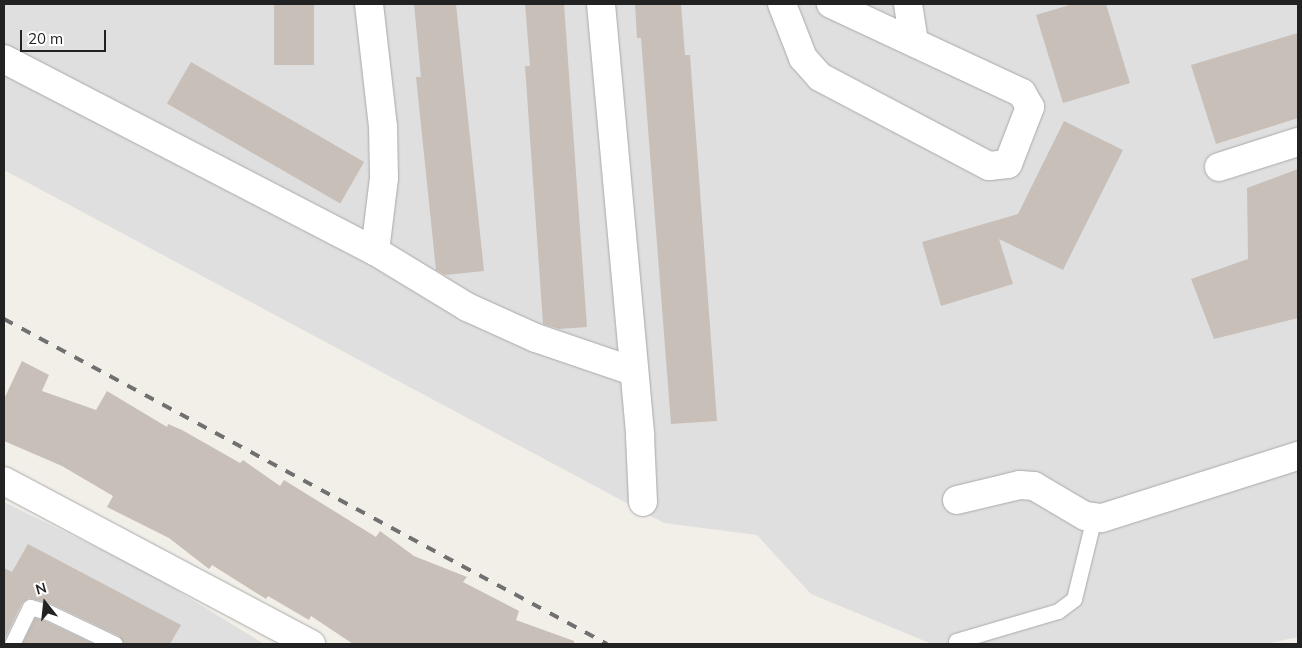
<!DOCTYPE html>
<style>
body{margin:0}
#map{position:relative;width:1302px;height:648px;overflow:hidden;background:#f2efe9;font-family:Mulish,sans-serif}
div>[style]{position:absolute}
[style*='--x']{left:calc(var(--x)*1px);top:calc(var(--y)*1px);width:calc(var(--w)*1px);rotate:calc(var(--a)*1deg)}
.residential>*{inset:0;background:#e0dfdf}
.building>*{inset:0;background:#c7bfb8;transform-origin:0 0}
.roads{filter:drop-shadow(0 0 1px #a9a9a9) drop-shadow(0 0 1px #a9a9a9)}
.lane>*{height:15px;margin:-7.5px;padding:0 7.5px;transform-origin:7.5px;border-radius:7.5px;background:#fff}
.street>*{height:28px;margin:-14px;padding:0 14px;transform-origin:14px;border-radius:14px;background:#fff}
.rail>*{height:4px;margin-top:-2px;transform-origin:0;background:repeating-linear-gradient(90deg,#707070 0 10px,transparent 0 20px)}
span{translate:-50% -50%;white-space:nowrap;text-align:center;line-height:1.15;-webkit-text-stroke:4px #fff;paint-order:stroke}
.frame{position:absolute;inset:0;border:5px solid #222;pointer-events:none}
.north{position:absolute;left:20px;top:578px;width:50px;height:50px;-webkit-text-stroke:4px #fff;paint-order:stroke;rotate:344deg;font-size:14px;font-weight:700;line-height:20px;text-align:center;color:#222}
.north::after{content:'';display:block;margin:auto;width:18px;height:22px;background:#222;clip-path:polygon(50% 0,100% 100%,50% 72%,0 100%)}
.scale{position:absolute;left:20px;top:30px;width:86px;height:22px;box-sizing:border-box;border:2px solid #222;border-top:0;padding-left:6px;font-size:15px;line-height:18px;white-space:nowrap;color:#222;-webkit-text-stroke:4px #fff;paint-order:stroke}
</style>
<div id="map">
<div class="residential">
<i style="clip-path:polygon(4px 4px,1298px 4px,1298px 637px,1265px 644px,932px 644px,811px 594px,757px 535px,664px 523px,4px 170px)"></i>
<i style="clip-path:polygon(4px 502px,149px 573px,264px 644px,4px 644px)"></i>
</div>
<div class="building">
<i style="left:274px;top:4px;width:40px;height:61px"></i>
<i style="clip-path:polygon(414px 4px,456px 4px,484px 271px,445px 275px,436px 270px,416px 77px,421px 77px)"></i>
<i style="clip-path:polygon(525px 4px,564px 4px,587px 327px,559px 329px,543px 324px,525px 66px,530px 66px)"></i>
<i style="clip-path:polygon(635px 4px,681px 4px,685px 55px,690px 55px,717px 421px,671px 424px,641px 38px,637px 38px)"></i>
<i style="clip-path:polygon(1073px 4px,1106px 4px,1130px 83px,1063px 103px,1036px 15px)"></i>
<i style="clip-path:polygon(1298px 33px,1298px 118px,1216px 144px,1191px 65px)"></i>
<i style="left:191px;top:62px;width:200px;height:48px;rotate:30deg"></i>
<i style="clip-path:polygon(1064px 121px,1123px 150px,1063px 270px,999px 239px,1013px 284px,941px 306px,922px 242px,1018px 214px)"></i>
<i style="clip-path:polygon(1298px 169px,1298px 318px,1214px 339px,1191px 279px,1248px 259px,1247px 188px)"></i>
<i style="clip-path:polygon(22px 361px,49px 375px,42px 391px,96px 410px,107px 391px,167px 427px,168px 424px,182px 430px,240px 463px,243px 460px,280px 486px,284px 480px,376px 537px,380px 531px,414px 556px,467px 577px,463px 582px,519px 611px,516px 620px,574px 641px,574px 644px,353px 644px,311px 616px,309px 620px,268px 596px,266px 599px,212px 565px,209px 569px,169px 538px,107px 507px,113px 496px,62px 466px,4px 441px,4px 399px)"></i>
<i style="clip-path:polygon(28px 544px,181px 625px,170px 644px,124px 644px,119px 636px,52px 604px,29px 598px,22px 603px,4px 640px,4px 568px,12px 572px)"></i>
<i style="clip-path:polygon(35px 618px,45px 621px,94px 644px,22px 644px)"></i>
</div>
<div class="roads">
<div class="lane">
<i style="--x:956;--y:641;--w:106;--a:-16.4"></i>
<i style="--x:1058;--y:611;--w:20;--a:-37"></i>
<i style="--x:1074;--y:599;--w:84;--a:-76.3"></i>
<i style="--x:12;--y:644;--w:41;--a:-64.1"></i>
<i style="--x:30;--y:607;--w:19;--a:16"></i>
<i style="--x:48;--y:612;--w:74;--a:25.5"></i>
</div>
<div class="street">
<i style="--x:369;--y:4;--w:123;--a:83.5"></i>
<i style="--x:383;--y:126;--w:52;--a:88.9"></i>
<i style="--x:384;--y:178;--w:74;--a:97"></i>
<i style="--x:601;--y:4;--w:434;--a:84.8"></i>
<i style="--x:640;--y:436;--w:66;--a:87.4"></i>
<i style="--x:782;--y:4;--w:58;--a:68.7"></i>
<i style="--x:803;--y:58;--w:25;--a:48"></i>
<i style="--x:820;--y:77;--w:191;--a:27.8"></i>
<i style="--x:989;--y:166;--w:19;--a:-6"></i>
<i style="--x:1008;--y:164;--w:61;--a:-68.9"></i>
<i style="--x:1030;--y:107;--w:16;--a:-120"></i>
<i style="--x:1022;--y:93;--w:211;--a:-155"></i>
<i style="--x:908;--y:4;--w:38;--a:81"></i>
<i style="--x:4;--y:59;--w:418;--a:27.4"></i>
<i style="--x:375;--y:251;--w:108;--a:31.3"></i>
<i style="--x:467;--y:307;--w:76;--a:24.2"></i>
<i style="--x:536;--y:338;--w:102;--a:18.8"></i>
<i style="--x:1219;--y:167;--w:83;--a:-17.6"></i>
<i style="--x:4;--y:481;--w:348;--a:28"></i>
<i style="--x:957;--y:500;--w:65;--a:-13.4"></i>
<i style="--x:1020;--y:485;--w:14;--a:4"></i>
<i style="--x:1034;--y:486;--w:59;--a:30.5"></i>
<i style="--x:1085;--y:516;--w:17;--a:7"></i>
<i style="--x:1102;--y:518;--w:206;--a:-17.6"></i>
</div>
</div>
<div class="rail">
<i style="--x:4;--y:319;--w:685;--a:28.32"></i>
</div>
<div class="frame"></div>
<div class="north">N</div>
<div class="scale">20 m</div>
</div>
